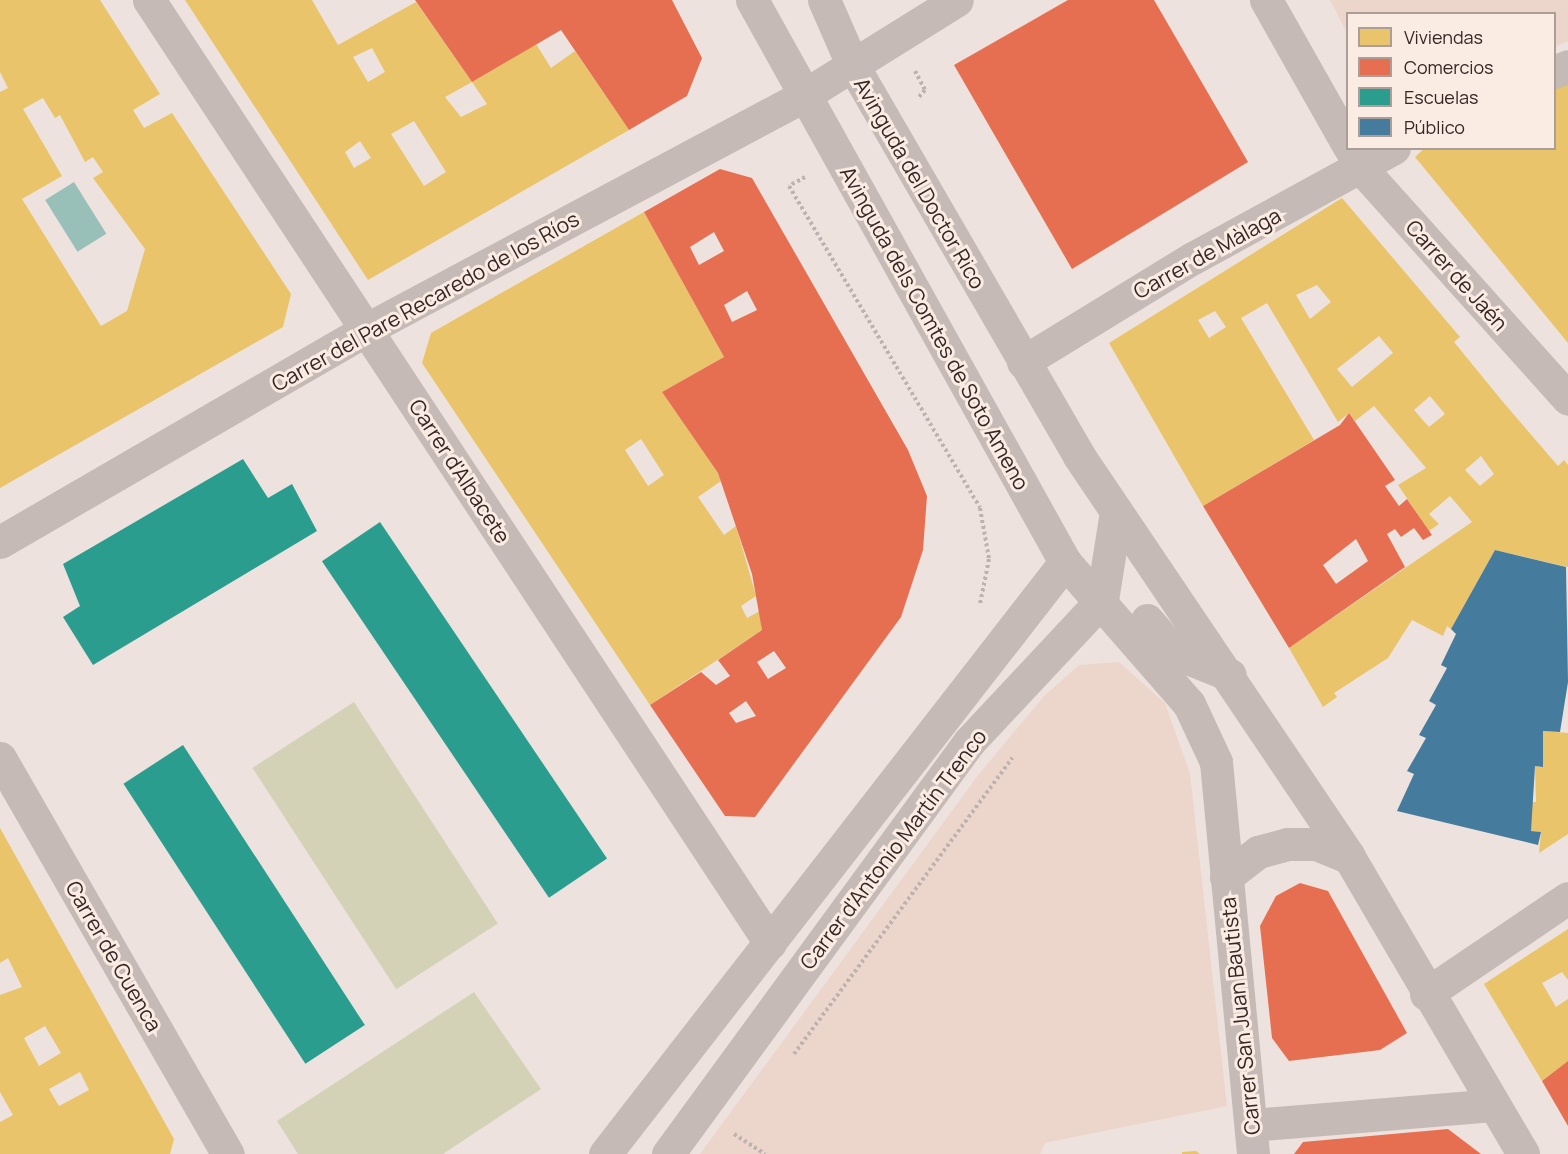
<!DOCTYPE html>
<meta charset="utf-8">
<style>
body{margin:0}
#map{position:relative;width:1568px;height:1154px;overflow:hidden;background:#ede2dd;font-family:Manrope,sans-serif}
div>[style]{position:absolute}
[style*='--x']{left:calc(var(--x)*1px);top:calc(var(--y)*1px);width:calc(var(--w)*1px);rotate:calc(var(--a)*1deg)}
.green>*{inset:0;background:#d3d1b6;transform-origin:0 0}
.plaza>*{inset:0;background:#ecd6cb}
.water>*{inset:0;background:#98c0b8;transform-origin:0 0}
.homes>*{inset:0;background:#e9c46a}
.shops>*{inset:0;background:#e76f51}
.schools>*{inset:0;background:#2a9d8f;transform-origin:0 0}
.public>*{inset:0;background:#457b9d}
.path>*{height:4px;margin-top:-2px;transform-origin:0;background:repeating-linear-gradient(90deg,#bdb2af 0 3px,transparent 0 6px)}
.pedestrian>*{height:33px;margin:-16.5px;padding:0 16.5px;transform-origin:16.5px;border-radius:16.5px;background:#c5bab6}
.minor>*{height:33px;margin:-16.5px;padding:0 16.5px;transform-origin:16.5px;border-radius:16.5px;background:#c5bab6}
.tertiary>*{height:33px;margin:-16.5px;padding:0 16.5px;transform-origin:16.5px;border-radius:16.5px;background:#c5bab6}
span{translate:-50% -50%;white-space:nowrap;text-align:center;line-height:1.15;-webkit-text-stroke:6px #faebe3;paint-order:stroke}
.street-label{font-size:21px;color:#352725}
.legend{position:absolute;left:1346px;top:12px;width:210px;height:138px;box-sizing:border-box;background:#faebe3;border:2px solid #ab9d97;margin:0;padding:8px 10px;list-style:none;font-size:18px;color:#352725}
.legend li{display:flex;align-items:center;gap:12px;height:30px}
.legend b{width:30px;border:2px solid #ab9d97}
</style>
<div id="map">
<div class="green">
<i style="left:354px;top:702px;width:264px;height:121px;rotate:57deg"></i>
<i style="clip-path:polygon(474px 992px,541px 1089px,443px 1154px,298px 1154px,277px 1121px)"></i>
</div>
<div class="plaza">
<i style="clip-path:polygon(1330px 0,1568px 0,1568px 41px,1555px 47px,1554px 14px,1348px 14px,1347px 33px)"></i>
<i style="clip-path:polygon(1119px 662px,1165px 703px,1190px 774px,1227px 1106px,1045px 1143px,1040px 1154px,700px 1154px,979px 774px,1044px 696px,1079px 665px)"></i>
</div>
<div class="water">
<i style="left:74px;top:182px;width:61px;height:34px;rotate:58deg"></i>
</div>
<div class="homes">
<i style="clip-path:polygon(evenodd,0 0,100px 0,160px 94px,133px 110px,144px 128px,172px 113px,291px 294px,283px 327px,0 488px,0 92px,8px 88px,0 72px,0 0,43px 98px,55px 118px,60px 115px,85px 162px,93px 157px,103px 172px,93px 178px,145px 249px,127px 311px,101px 326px,22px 199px,62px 176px,23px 109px,43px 98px)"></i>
<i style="clip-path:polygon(evenodd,185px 0,312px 0,338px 45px,416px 2px,472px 82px,445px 97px,461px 117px,487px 104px,472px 82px,536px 44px,551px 68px,575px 51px,629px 130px,368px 280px,185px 0,372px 48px,385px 72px,368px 82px,353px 57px,372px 48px,185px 0,414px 121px,446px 172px,424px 186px,391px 134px,414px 121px,185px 0,360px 141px,371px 158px,354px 168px,345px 152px,360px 141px)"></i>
<i style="clip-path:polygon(1568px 76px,1568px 343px,1415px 157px,1425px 148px,1554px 148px,1554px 82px)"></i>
<i style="clip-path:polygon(evenodd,1342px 198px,1460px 337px,1454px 342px,1503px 402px,1558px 466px,1564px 460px,1568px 465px,1568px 567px,1495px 550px,1451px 629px,1447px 626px,1443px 636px,1412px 620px,1388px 658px,1334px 693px,1337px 697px,1323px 707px,1289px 648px,1472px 522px,1450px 496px,1429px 514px,1439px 524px,1429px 531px,1398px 485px,1426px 468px,1374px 406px,1355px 421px,1349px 413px,1338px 422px,1267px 303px,1241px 318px,1314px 440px,1203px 506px,1109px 343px,1342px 198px,1317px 285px,1331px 302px,1310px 319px,1296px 295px,1317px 285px,1342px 198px,1215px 311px,1226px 327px,1209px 338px,1198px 320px,1215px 311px,1342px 198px,1379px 336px,1393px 353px,1352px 387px,1337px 369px,1379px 336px,1342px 198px,1430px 396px,1445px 414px,1429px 427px,1414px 410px,1430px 396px,1342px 198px,1481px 456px,1494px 474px,1480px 486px,1465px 470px,1481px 456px)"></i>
<i style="clip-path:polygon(evenodd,644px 212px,724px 357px,662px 392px,718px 473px,721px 481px,698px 497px,724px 535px,736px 526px,756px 596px,741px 606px,747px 618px,760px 611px,762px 630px,650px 705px,422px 363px,431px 333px,644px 212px,641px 439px,664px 475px,648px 486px,625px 450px,641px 439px)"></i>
<i style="clip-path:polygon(1543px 731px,1568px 733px,1568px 834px,1539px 853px,1541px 832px,1531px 831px,1530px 802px,1536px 802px,1535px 766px,1543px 767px)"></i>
<i style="clip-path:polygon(evenodd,0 828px,174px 1139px,170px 1154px,0 1154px,0 1122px,13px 1115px,0 1092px,0 995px,22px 987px,8px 958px,0 963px,0 828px,45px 1026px,61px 1053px,39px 1066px,24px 1038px,45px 1026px,0 828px,80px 1072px,89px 1090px,59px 1106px,49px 1089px,80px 1072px)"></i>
<i style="clip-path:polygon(1568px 929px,1568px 980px,1562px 972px,1542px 983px,1556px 1007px,1568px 999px,1568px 1061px,1542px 1081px,1484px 984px)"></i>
<i style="clip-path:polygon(1196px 1151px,1200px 1154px,1182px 1154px,1182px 1152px)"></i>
</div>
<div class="shops">
<i style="clip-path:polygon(415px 0,672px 0,702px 58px,687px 96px,629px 130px,561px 30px,472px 82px)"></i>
<i style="clip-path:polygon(1068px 0,1154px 0,1248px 162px,1072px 269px,954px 65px)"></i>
<i style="clip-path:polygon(evenodd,720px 169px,752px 178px,908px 450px,927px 496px,923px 550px,901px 617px,755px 817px,725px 816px,650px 705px,701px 672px,716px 685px,730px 676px,718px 660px,762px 630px,752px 574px,718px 473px,662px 392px,724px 357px,644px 212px,720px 169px,714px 232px,724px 251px,699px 265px,690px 247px,714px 232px,720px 169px,747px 291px,757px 310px,732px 322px,724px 305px,747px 291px,720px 169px,774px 651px,786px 668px,768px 679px,757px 662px,774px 651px,720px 169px,746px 701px,756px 716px,736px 723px,729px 713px,746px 701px)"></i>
<i style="clip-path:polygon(evenodd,1349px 413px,1395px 480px,1385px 486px,1399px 506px,1407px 499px,1432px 535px,1423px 540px,1414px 528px,1401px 537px,1395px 529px,1387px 534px,1405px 567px,1289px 648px,1203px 506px,1340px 425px,1349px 413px,1356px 539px,1368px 561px,1336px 584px,1323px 565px,1356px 539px)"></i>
<i style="clip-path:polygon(1300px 883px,1328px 891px,1407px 1033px,1380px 1050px,1289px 1061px,1272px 1038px,1260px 926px,1276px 896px)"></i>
<i style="clip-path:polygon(1568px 1061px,1568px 1126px,1542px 1081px)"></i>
<i style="clip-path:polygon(1448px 1129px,1481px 1154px,1294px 1154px,1303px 1142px)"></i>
</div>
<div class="schools">
<i style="clip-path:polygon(243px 459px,268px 498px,292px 484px,317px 531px,93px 665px,63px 617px,80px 606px,63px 564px)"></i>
<i style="left:380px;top:522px;width:406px;height:70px;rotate:56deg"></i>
<i style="left:183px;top:745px;width:334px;height:71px;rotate:57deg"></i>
</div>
<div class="public">
<i style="clip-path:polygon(1495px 550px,1566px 567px,1568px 682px,1560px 732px,1543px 731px,1543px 767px,1535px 766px,1531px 831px,1541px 832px,1538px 845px,1397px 811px,1414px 774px,1407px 771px,1426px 738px,1419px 735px,1436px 705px,1429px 701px,1447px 668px,1441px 665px,1456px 634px,1451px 629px)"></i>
</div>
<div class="path">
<i style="--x:915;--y:71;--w:21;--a:62"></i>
<i style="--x:925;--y:90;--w:11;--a:131"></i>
<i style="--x:805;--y:177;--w:18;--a:151"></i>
<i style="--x:789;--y:186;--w:374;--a:59.3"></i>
<i style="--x:980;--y:508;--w:52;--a:80"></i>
<i style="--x:989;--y:559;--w:46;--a:101.3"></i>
<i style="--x:794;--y:1054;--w:368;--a:-53.6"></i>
<i style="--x:734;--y:1134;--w:37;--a:33"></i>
</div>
<div class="pedestrian">
<i style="--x:1554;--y:72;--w:15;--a:-23"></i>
<i style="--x:1023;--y:362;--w:199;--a:-31.5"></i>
<i style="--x:1193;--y:258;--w:229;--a:-28.7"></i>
<i style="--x:1251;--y:1125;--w:243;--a:-4.7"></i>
</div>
<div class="minor">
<i style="--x:149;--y:0;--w:1129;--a:56.63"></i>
<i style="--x:1266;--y:0;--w:167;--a:60.5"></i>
<i style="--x:1350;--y:148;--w:23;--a:61"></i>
<i style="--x:1361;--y:168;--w:310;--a:48.1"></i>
<i style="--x:0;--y:542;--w:424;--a:-30.1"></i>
<i style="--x:367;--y:329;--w:494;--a:-28.1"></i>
<i style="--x:803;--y:96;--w:181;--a:-31.9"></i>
<i style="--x:0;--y:758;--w:457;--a:60.1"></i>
<i style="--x:1426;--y:994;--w:171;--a:-34.1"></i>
</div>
<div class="tertiary">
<i style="--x:752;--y:0;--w:643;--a:60.88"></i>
<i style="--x:1065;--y:562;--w:189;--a:48.9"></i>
<i style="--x:1189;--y:704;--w:64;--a:65"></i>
<i style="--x:1216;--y:762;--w:394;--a:84.6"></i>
<i style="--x:824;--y:0;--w:70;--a:66.4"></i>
<i style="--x:852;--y:64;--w:453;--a:59.9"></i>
<i style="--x:1079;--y:456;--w:483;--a:56"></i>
<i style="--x:1349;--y:857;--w:344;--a:59.6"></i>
<i style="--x:1147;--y:620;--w:43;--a:49.7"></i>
<i style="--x:1175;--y:653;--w:59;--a:21.8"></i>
<i style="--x:1226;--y:877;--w:41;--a:-38"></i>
<i style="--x:1258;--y:852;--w:30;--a:-15"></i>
<i style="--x:1287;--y:844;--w:29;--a:0"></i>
<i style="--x:1316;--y:844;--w:35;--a:22"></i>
<i style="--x:605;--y:1154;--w:750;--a:-52.15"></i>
<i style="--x:668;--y:1154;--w:510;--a:-53.85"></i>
<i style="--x:969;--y:742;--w:195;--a:-46.9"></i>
<i style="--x:1102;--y:600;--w:89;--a:-81"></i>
</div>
<div class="street-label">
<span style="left:920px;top:183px;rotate:60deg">Avinguda del Doctor Rico</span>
<span style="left:1207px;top:253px;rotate:-29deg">Carrer de Màlaga</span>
<span style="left:1457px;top:275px;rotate:48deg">Carrer de Jaén</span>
<span style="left:425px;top:301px;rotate:-29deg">Carrer del Pare Recaredo de los Ríos</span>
<span style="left:935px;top:328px;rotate:61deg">Avinguda dels Comtes de Soto Ameno</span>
<span style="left:460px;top:471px;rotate:57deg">Carrer d'Albacete</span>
<span style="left:893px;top:849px;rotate:-53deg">Carrer d'Antonio Martín Trenco</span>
<span style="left:114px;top:956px;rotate:60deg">Carrer de Cuenca</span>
<span style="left:1240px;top:1016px;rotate:-96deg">Carrer San Juan Bautista</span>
</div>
<ul class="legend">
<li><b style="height:16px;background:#e9c46a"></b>Viviendas</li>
<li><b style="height:16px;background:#e76f51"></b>Comercios</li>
<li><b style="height:16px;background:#2a9d8f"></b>Escuelas</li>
<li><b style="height:16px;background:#457b9d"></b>Público</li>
</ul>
</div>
